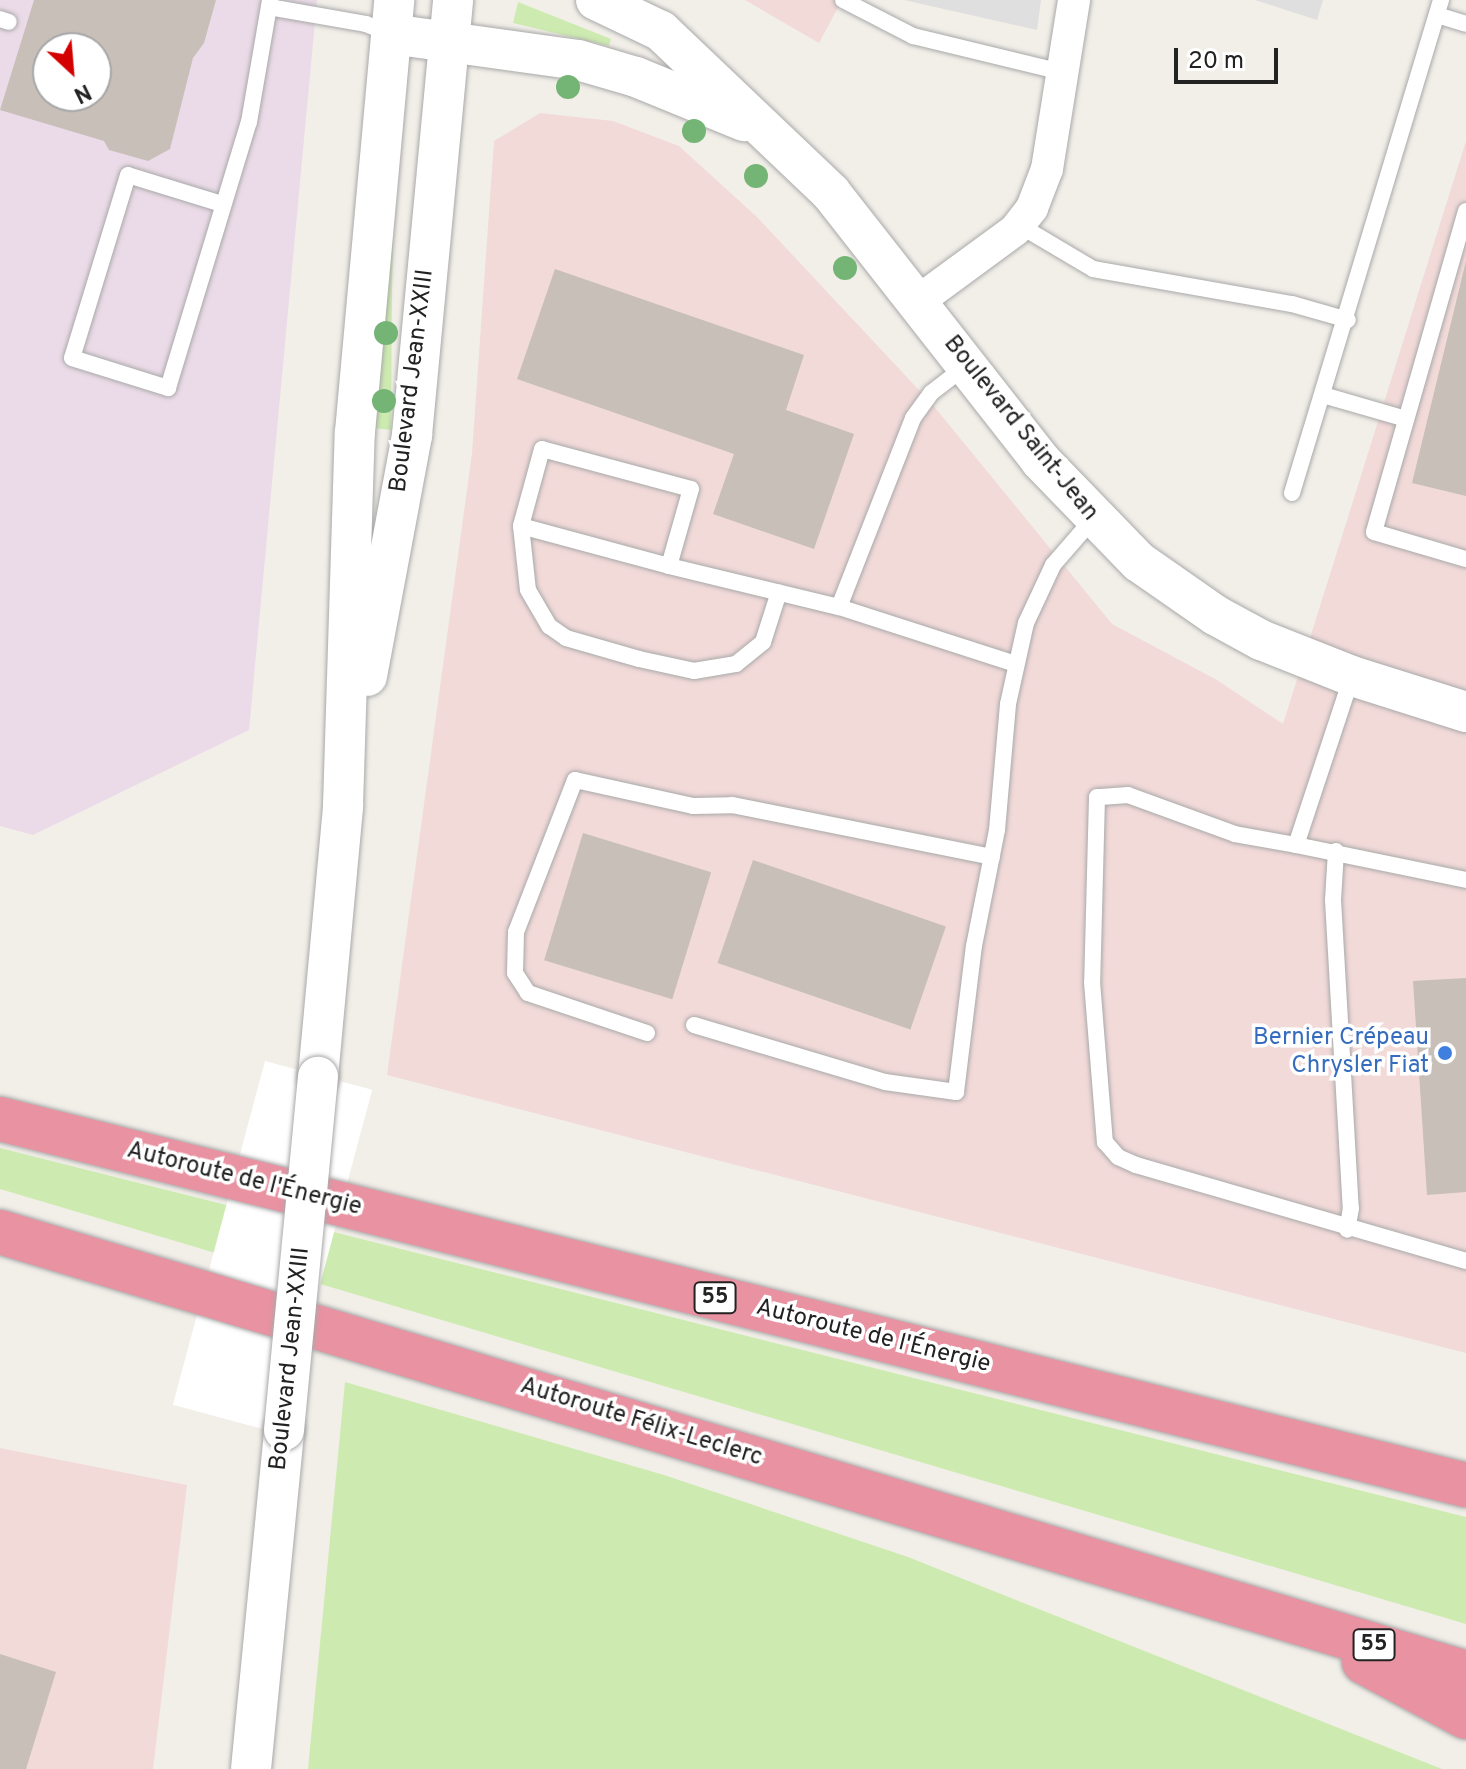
<!DOCTYPE html>
<meta charset="utf-8">
<style>
body{margin:0}
#map{position:relative;width:1466px;height:1769px;overflow:hidden;background:#f2efe9;font-family:Overpass,sans-serif}
div>[style]{position:absolute}
[style*='--x']{left:calc(var(--x)*1px);top:calc(var(--y)*1px);width:calc(var(--w)*1px);rotate:calc(var(--a)*1deg)}
.residential>*{inset:0;background:#e0dfdf}
.commercial>*{inset:0;background:#f2dad9}
.industrial>*{inset:0;background:#ebdbe8}
.grass>*{inset:0;background:#cdebb0}
.pier>*{inset:0;background:#fff;transform-origin:0 0}
.building>*{inset:0;background:#c7bfb8;transform-origin:0 0}
.roads{filter:drop-shadow(0 0 2px #a9a9a9) drop-shadow(0 0 2px #a9a9a9)}
.service>*{height:16px;margin:-8px;padding:0 8px;transform-origin:8px;border-radius:8px;background:#fff}
.minor>*{height:32px;margin:-16px;padding:0 16px;transform-origin:16px;border-radius:16px;background:#fff}
.tertiary>*{height:40px;margin:-20px;padding:0 20px;transform-origin:20px;border-radius:20px;background:#fff}
.motorway>*{height:44px;margin:-22px;padding:0 22px;transform-origin:22px;border-radius:22px;background:#e892a2}
.bridges{filter:drop-shadow(0 0 2px #a9a9a9) drop-shadow(0 0 2px #a9a9a9)}
.tertiary-bridge>*{height:40px;margin:-20px;padding:0 20px;transform-origin:20px;border-radius:20px;background:#fff}
.trees>*{width:24px;height:24px;margin:-12px;border-radius:50%;background:#74b475}
.dots>*{width:22px;height:22px;translate:-50% -50%;box-sizing:border-box;border:4px solid #fff;border-radius:50%}
span{translate:-50% -50%;white-space:nowrap;text-align:center;line-height:1.15;-webkit-text-stroke:7px #fff;paint-order:stroke}
.shield-label span{padding:2px 6px;background:#fff;border:2px solid;border-radius:6px;-webkit-text-stroke-width:0}
.shield-label{font-size:22px;color:#222;font-weight:700}
.street-label{font-size:24px;color:#222}
.shop-label{font-size:24px;color:#366cbe}
.right{translate:-100% -50%;text-align:right}
.north{position:absolute;left:32px;top:32px;width:80px;height:80px;box-sizing:border-box;background:#fff;border:2px solid #a7a7a7;border-radius:50%;rotate:154deg;font-size:22px;font-weight:700;line-height:32px;text-align:center;color:#222}
.north::after{content:'';display:block;margin:auto;width:28px;height:36px;background:#d40000;clip-path:polygon(50% 0,100% 100%,50% 72%,0 100%)}
.scale{position:absolute;left:1174px;top:48px;width:104px;height:36px;box-sizing:border-box;border:4px solid #222;border-top:0;padding-left:10px;font-size:24px;line-height:28px;white-space:nowrap;color:#222;-webkit-text-stroke:6px #fff;paint-order:stroke}
</style>
<div id="map">
<div class="residential">
<i style="clip-path:polygon(904px 0,1041px 0,1037px 30px)"></i>
<i style="clip-path:polygon(1255px 0,1323px 0,1317px 20px)"></i>
</div>
<div class="commercial">
<i style="clip-path:polygon(745px 0,842px 0,819px 43px)"></i>
<i style="clip-path:polygon(540px 113px,613px 121px,679px 146px,757px 217px,932px 404px,1112px 624px,1217px 680px,1283px 724px,1466px 141px,1466px 1353px,387px 1075px,472px 453px,494px 141px)"></i>
<i style="clip-path:polygon(0 1448px,187px 1485px,153px 1769px,0 1769px)"></i>
</div>
<div class="industrial">
<i style="clip-path:polygon(evenodd,0 0,317px 0,249px 730px,33px 835px,0 826px,0 0,48px 48px,96px 48px,96px 96px,48px 96px,48px 48px)"></i>
</div>
<div class="grass">
<i style="clip-path:polygon(518px 2px,611px 39px,609px 46px,513px 23px)"></i>
<i style="clip-path:polygon(393px 242px,392px 290px,391px 430px,374px 428px,389px 243px)"></i>
<i style="clip-path:polygon(0 1148px,1466px 1517px,1466px 1624px,0 1189px)"></i>
<i style="clip-path:polygon(345px 1382px,664px 1475px,908px 1557px,1442px 1769px,308px 1769px)"></i>
</div>
<div class="pier">
<i style="left:265px;top:1061px;width:111px;height:356px;rotate:15deg"></i>
</div>
<div class="building">
<i style="clip-path:polygon(evenodd,34px 0,216px 0,204px 43px,193px 58px,170px 149px,148px 161px,109px 150px,104px 141px,0 110px,34px 0,48px 48px,96px 48px,96px 96px,48px 96px,48px 48px)"></i>
<i style="clip-path:polygon(1466px 261px,1466px 496px,1412px 483px)"></i>
<i style="clip-path:polygon(555px 269px,804px 355px,786px 410px,854px 434px,814px 549px,713px 514px,734px 454px,517px 379px)"></i>
<i style="left:583px;top:833px;width:134px;height:133px;rotate:17deg"></i>
<i style="left:753px;top:860px;width:204px;height:109px;rotate:19deg"></i>
<i style="clip-path:polygon(1466px 978px,1466px 1192px,1427px 1195px,1413px 981px)"></i>
<i style="clip-path:polygon(0 1654px,56px 1672px,26px 1769px,0 1769px)"></i>
</div>
<div class="roads">
<div class="service">
<i style="--x:843;--y:0;--w:79;--a:27.2"></i>
<i style="--x:913;--y:36;--w:153;--a:13.6"></i>
<i style="--x:269;--y:7;--w:98;--a:9.9"></i>
<i style="--x:366;--y:24;--w:27;--a:22"></i>
<i style="--x:1437;--y:15;--w:30;--a:17"></i>
<i style="--x:0;--y:19;--w:9;--a:18"></i>
<i style="--x:222;--y:204;--w:98;--a:-162.9"></i>
<i style="--x:128;--y:175;--w:191;--a:107"></i>
<i style="--x:72;--y:358;--w:101;--a:17.4"></i>
<i style="--x:168;--y:388;--w:278;--a:-73.1"></i>
<i style="--x:249;--y:122;--w:124;--a:-80.2"></i>
<i style="--x:1466;--y:211;--w:334;--a:106"></i>
<i style="--x:1374;--y:532;--w:96;--a:16.4"></i>
<i style="--x:1019;--y:225;--w:86;--a:30.7"></i>
<i style="--x:1093;--y:269;--w:202;--a:10"></i>
<i style="--x:1292;--y:304;--w:58;--a:15.9"></i>
<i style="--x:1323;--y:395;--w:86;--a:16.1"></i>
<i style="--x:1292;--y:493;--w:515;--a:-73.18"></i>
<i style="--x:521;--y:526;--w:64;--a:83.8"></i>
<i style="--x:528;--y:590;--w:42;--a:59.7"></i>
<i style="--x:549;--y:626;--w:21;--a:35"></i>
<i style="--x:566;--y:638;--w:76;--a:16"></i>
<i style="--x:639;--y:659;--w:56;--a:12.3"></i>
<i style="--x:694;--y:671;--w:43;--a:-9.5"></i>
<i style="--x:736;--y:664;--w:35;--a:-39"></i>
<i style="--x:763;--y:642;--w:52;--a:-72.3"></i>
<i style="--x:669;--y:566;--w:80;--a:-74.1"></i>
<i style="--x:691;--y:489;--w:154;--a:-165"></i>
<i style="--x:542;--y:449;--w:80;--a:105.3"></i>
<i style="--x:521;--y:526;--w:153;--a:15.1"></i>
<i style="--x:669;--y:566;--w:175;--a:13.6"></i>
<i style="--x:839;--y:607;--w:203;--a:-68.6"></i>
<i style="--x:913;--y:418;--w:31;--a:-54"></i>
<i style="--x:931;--y:393;--w:44;--a:-37.6"></i>
<i style="--x:839;--y:607;--w:186;--a:17.9"></i>
<i style="--x:1352;--y:676;--w:178;--a:108.3"></i>
<i style="--x:1296;--y:845;--w:174;--a:11.6"></i>
<i style="--x:1296;--y:845;--w:62;--a:-169.8"></i>
<i style="--x:1235;--y:834;--w:114;--a:-160"></i>
<i style="--x:1128;--y:795;--w:31;--a:176"></i>
<i style="--x:1097;--y:797;--w:185;--a:91.5"></i>
<i style="--x:1092;--y:982;--w:161;--a:85.4"></i>
<i style="--x:1105;--y:1142;--w:20;--a:49"></i>
<i style="--x:1118;--y:1157;--w:20;--a:24"></i>
<i style="--x:1136;--y:1165;--w:344;--a:16.2"></i>
<i style="--x:1336;--y:851;--w:49;--a:93.5"></i>
<i style="--x:1333;--y:900;--w:309;--a:86.7"></i>
<i style="--x:1351;--y:1208;--w:22;--a:100"></i>
<i style="--x:694;--y:1025;--w:199;--a:16.6"></i>
<i style="--x:885;--y:1082;--w:72;--a:8"></i>
<i style="--x:956;--y:1092;--w:147;--a:-83"></i>
<i style="--x:974;--y:946;--w:118;--a:-78.8"></i>
<i style="--x:997;--y:830;--w:126;--a:-85"></i>
<i style="--x:1008;--y:704;--w:83;--a:-77.5"></i>
<i style="--x:1026;--y:623;--w:64;--a:-65"></i>
<i style="--x:1053;--y:565;--w:60;--a:-49.1"></i>
<i style="--x:647;--y:1033;--w:126;--a:-161.4"></i>
<i style="--x:528;--y:993;--w:24;--a:-123"></i>
<i style="--x:515;--y:973;--w:41;--a:-88.6"></i>
<i style="--x:516;--y:932;--w:163;--a:-68.8"></i>
<i style="--x:575;--y:780;--w:121;--a:12.4"></i>
<i style="--x:693;--y:806;--w:39;--a:-1"></i>
<i style="--x:732;--y:805;--w:265;--a:11.3"></i>
</div>
<div class="minor">
<i style="--x:917;--y:302;--w:122;--a:-36.3"></i>
<i style="--x:1015;--y:230;--w:28;--a:-52"></i>
<i style="--x:1032;--y:208;--w:42;--a:-69"></i>
<i style="--x:1047;--y:169;--w:171;--a:-80.9"></i>
</div>
<div class="tertiary">
<i style="--x:596;--y:0;--w:72;--a:25.5"></i>
<i style="--x:661;--y:31;--w:235;--a:43.6"></i>
<i style="--x:831;--y:193;--w:339;--a:51.9"></i>
<i style="--x:1040;--y:460;--w:142;--a:45.9"></i>
<i style="--x:1139;--y:562;--w:93;--a:34.9"></i>
<i style="--x:1215;--y:615;--w:52;--a:28.5"></i>
<i style="--x:1261;--y:640;--w:98;--a:21.6"></i>
<i style="--x:1352;--y:676;--w:120;--a:17.5"></i>
<i style="--x:391;--y:34;--w:189;--a:7.9"></i>
<i style="--x:578;--y:60;--w:60;--a:16.3"></i>
<i style="--x:636;--y:77;--w:117;--a:22.2"></i>
<i style="--x:367;--y:676;--w:245;--a:-79.4"></i>
<i style="--x:412;--y:435;--w:437;--a:-84.6"></i>
<i style="--x:318;--y:1077;--w:272;--a:-84.7"></i>
<i style="--x:343;--y:806;--w:374;--a:-88.2"></i>
<i style="--x:355;--y:432;--w:434;--a:-84.8"></i>
<i style="--x:251;--y:1769;--w:341;--a:-84.4"></i>
</div>
<div class="motorway">
<i style="--x:0;--y:1119;--w:1511;--a:14.02"></i>
<i style="--x:0;--y:1232;--w:1531;--a:16.74"></i>
<i style="--x:1364;--y:1662;--w:116;--a:28.3"></i>
</div>
</div>
<div class="bridges">
<div class="tertiary-bridge">
<i style="--x:284;--y:1430;--w:355;--a:-84.5"></i>
</div>
</div>
<div class="trees">
<i style="left:568px;top:87px"></i>
<i style="left:694px;top:131px"></i>
<i style="left:756px;top:176px"></i>
<i style="left:845px;top:268px"></i>
<i style="left:386px;top:333px"></i>
<i style="left:384px;top:401px"></i>
</div>
<div class="dots">
<i style="left:1445px;top:1053px;background:#3f7fe0"></i>
</div>
<div class="shield-label">
<span style="left:715px;top:1298px">55</span>
<span style="left:1374px;top:1645px">55</span>
</div>
<div class="street-label">
<span style="left:413px;top:381px;rotate:-83deg">Boulevard Jean-XXIII</span>
<span style="left:1020px;top:429px;rotate:51deg">Boulevard Saint-Jean</span>
<span style="left:244px;top:1180px;rotate:14deg">Autoroute de l'Énergie</span>
<span style="left:873px;top:1337px;rotate:14deg">Autoroute de l'Énergie</span>
<span style="left:291px;top:1359px;rotate:-84deg">Boulevard Jean-XXIII</span>
<span style="left:641px;top:1423px;rotate:17deg">Autoroute Félix-Leclerc</span>
</div>
<div class="shop-label">
<span class="right" style="left:1429px;top:1053px">Bernier Crépeau<br>Chrysler Fiat</span>
</div>
<div class="north">N</div>
<div class="scale">20 m</div>
</div>
